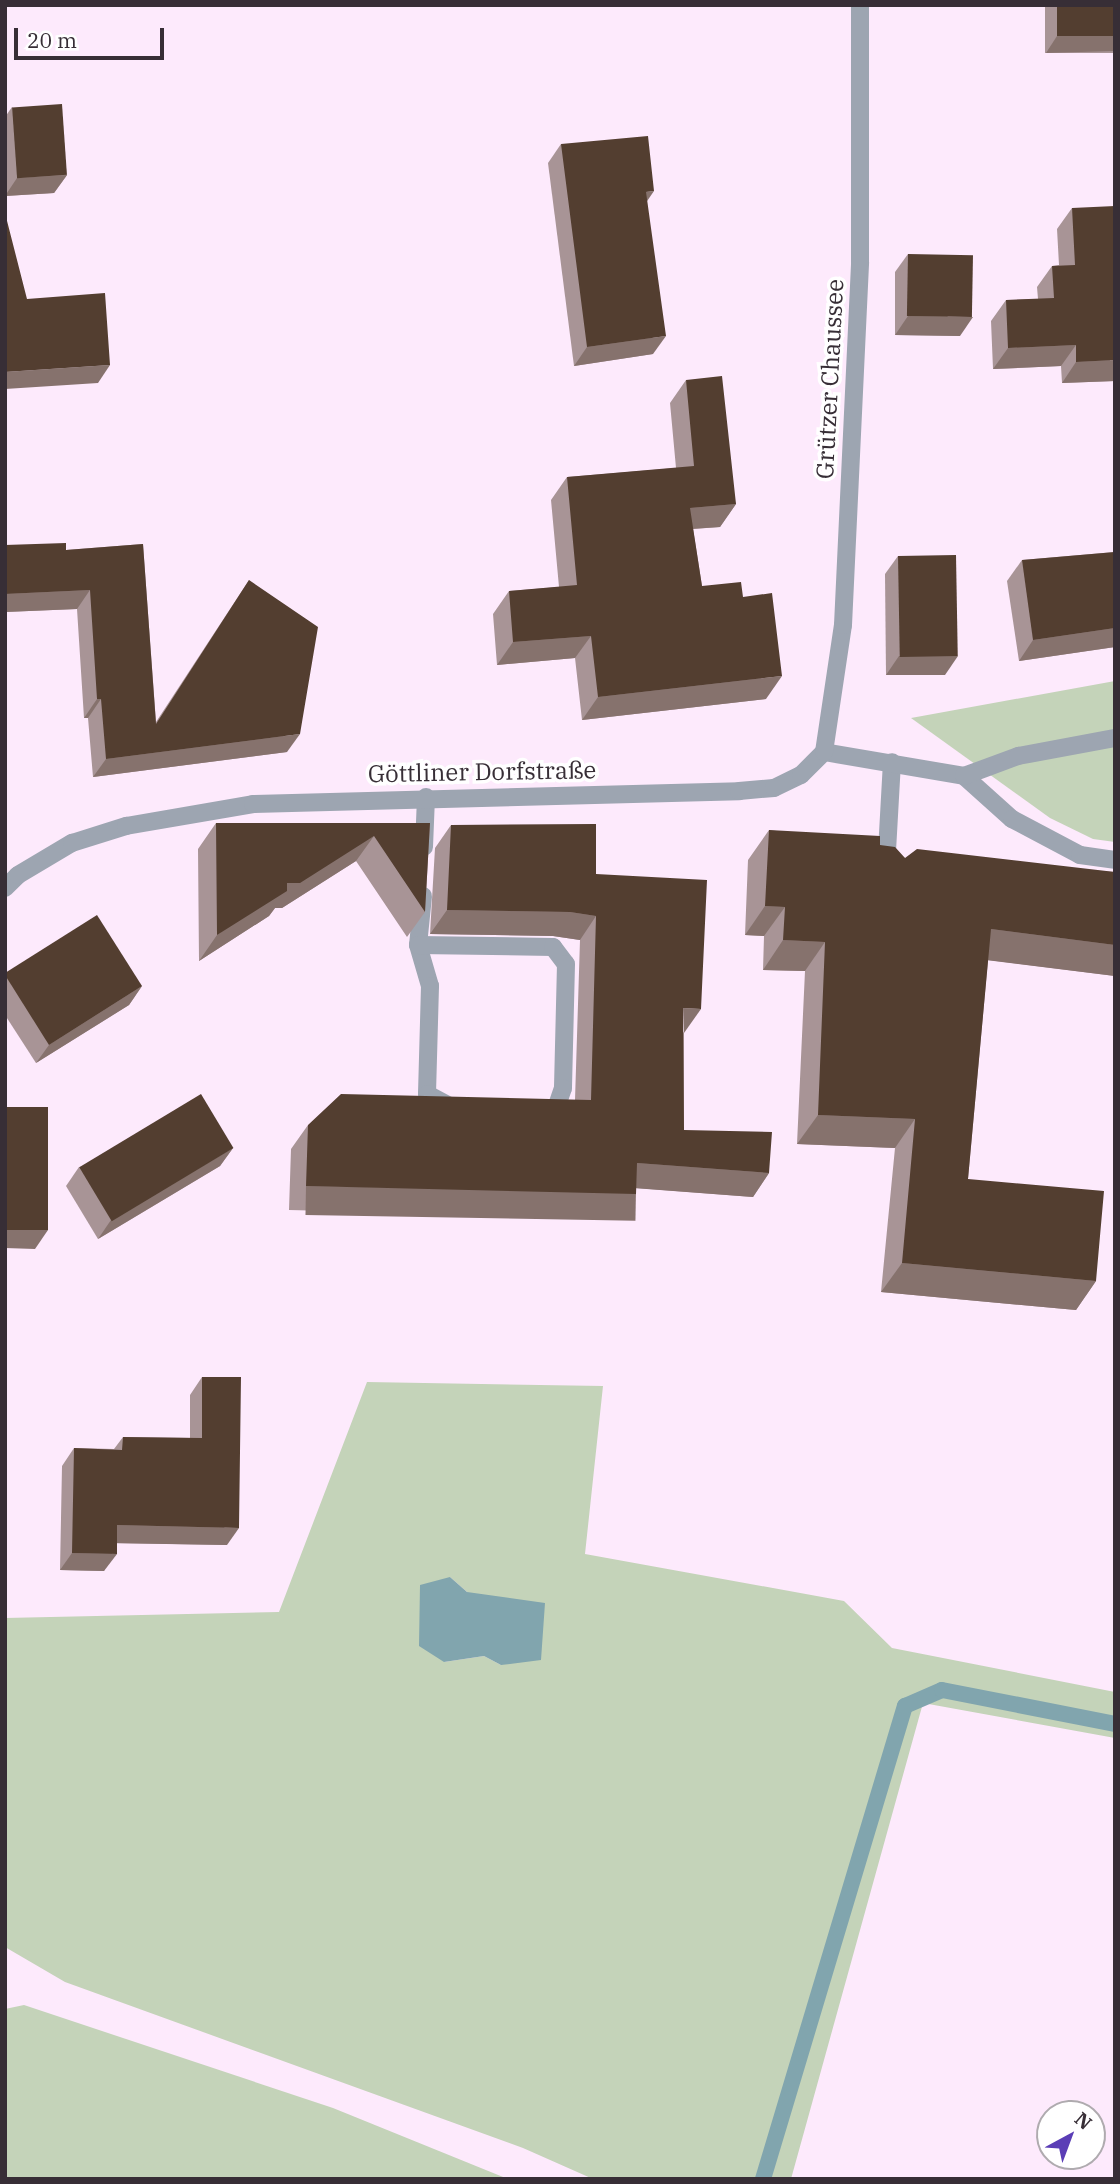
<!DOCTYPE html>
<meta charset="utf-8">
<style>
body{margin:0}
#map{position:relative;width:1120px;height:2184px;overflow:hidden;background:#fdeafc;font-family:"IBM Plex Serif",serif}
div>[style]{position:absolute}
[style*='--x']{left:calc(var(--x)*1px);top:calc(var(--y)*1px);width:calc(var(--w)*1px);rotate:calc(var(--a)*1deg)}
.green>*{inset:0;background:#c4d3b9}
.water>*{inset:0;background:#81a5ae}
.stream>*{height:16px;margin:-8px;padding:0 8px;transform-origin:8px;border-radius:8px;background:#81a5ae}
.service>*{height:18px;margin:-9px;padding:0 9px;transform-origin:9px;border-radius:9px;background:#9da5b1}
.minor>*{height:18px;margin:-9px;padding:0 9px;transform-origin:9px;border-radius:9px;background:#9da5b1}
.tertiary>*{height:18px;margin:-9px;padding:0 9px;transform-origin:9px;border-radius:9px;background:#9da5b1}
.wall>*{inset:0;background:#a89496;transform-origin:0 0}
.shaded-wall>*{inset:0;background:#86726d;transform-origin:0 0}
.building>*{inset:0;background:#533e30;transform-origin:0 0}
span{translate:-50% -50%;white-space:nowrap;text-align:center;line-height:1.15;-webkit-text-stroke:7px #fff;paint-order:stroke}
.street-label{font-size:24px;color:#372e36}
.frame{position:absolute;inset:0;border:7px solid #372e36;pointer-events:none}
.north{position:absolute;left:1036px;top:2100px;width:70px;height:70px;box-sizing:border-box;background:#fff;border:2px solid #afabaf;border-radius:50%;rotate:41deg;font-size:19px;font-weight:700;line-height:28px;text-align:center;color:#372e36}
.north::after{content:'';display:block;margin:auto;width:24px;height:32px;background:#5b3eb6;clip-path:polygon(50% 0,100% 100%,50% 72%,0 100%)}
.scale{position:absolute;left:14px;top:28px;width:150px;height:32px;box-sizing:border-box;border:4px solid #372e36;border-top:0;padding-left:9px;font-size:21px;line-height:24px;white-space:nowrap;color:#372e36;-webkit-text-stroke:5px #fff;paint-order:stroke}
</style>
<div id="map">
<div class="green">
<i style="clip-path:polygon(1115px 681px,1115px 842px,1093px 839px,1050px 818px,911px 718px)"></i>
<i style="clip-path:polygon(evenodd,367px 1382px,603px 1386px,585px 1554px,844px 1601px,892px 1648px,1115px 1692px,1115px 1738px,923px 1703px,791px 2179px,593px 2179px,523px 2148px,65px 1982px,5px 1947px,5px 1618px,279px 1612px,367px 1382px,450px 1577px,467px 1592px,501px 1665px,484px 1656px,444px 1662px,450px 1577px)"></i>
<i style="clip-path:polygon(24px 2005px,333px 2108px,508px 2179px,5px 2179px,5px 2009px)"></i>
</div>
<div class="water">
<i style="clip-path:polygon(450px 1577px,467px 1592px,545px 1603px,541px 1660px,501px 1665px,484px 1656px,444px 1662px,419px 1646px,420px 1585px)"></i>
</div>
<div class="stream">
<i style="--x:763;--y:2179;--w:494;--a:-73.3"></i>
<i style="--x:905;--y:1706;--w:40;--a:-23.4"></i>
<i style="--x:942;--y:1690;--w:176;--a:11.1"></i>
</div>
<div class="service">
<i style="--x:424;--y:847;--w:50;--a:-87.7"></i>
<i style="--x:886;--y:869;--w:107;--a:-86.8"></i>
<i style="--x:423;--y:896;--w:49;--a:95.8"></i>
<i style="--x:418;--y:945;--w:43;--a:73.7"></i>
<i style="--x:430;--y:986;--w:108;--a:91.6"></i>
<i style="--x:427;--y:1094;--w:27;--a:28"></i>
<i style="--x:418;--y:945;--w:135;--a:0.8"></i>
<i style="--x:553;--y:947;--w:21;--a:53"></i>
<i style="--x:566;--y:964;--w:124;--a:91.4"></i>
<i style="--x:563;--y:1088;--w:28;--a:109"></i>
<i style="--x:554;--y:1114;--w:7;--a:180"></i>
</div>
<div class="minor">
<i style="--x:824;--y:752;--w:142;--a:9.7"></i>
<i style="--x:964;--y:776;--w:64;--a:41.9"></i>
<i style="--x:1012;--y:819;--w:77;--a:27.9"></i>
<i style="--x:1080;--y:855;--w:35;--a:8"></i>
<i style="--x:964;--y:776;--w:58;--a:-20.3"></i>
<i style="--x:1018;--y:756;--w:99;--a:-10.5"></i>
</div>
<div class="tertiary">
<i style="--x:5;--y:888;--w:18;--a:-45"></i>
<i style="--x:18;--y:875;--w:63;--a:-30.7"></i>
<i style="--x:72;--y:843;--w:57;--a:-17.5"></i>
<i style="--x:126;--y:826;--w:129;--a:-9.8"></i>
<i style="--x:253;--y:804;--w:486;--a:-1.5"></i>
<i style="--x:739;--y:791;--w:35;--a:-5"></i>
<i style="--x:774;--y:788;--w:30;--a:-26"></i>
<i style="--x:801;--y:775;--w:33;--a:-45"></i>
<i style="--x:824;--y:752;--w:128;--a:-81.5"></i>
<i style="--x:843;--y:625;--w:363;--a:-87.3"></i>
<i style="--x:860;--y:262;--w:257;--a:-90"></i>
</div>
<div class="wall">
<i style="left:1045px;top:5px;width:70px;height:48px"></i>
<i style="clip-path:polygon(12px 107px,67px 175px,54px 193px,5px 196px,5px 117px)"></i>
<i style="clip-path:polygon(561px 144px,647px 202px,653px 354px,574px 366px,548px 163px)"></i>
<i style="clip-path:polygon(1072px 208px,1115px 381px,1062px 383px,1061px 366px,993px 369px,991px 321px,1006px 300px,1038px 299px,1037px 287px,1052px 266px,1059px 265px,1057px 229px)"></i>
<i style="clip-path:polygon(908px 254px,960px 336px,895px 335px,895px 272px)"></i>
<i style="clip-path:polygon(686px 380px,736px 504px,720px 527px,693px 529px,702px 586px,743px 597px,766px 699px,582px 720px,575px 658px,497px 665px,493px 614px,509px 591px,559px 587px,551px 500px,567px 477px,676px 468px,670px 403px)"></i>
<i style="clip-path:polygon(143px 544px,156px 722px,249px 580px,287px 752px,93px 777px,88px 718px,84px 718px,77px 609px,5px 612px,5px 545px,66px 550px)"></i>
<i style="clip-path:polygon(1115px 552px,1115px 647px,1019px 661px,1007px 581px,1022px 560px)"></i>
<i style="clip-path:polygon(898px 556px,945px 675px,886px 675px,885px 574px)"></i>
<i style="clip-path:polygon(216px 823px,430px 823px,425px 912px,407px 937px,356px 861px,282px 908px,275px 908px,269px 916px,199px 961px,198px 849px)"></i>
<i style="clip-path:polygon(451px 825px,596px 874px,684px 1033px,684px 1130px,769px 1173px,753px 1197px,636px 1188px,636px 1194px,619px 1218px,289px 1210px,291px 1149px,308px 1125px,575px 1100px,580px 940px,553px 936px,430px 934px,435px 848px)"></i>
<i style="clip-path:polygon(769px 830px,880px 845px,905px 858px,1115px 872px,1115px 976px,988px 960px,968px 1179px,1096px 1281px,1076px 1310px,881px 1292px,895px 1148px,797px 1144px,805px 971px,763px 970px,764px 936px,745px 935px,748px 860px)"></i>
<i style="clip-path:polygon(5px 973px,142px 986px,129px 1005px,36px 1063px,5px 1015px)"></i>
<i style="clip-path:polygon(233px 1148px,220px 1166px,98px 1239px,66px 1186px,79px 1167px)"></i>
<i style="clip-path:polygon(202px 1377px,227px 1545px,117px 1543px,104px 1571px,60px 1570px,62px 1466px,74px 1448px,114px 1449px,123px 1437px,190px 1438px,190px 1395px)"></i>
</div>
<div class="shaded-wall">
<i style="clip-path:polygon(1115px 35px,1115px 51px,1046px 53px,1057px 36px)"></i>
<i style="clip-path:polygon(67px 175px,54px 193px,5px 196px,17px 178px)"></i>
<i style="clip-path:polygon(654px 191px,641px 210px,646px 192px)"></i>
<i style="clip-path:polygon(908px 316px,973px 317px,960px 336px,895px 335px)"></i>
<i style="clip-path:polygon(666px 336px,653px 354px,574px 366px,587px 347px)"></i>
<i style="clip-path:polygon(1076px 345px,1061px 366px,993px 369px,1008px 348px)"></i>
<i style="clip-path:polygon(1115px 360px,1115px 381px,1062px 383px,1076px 362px)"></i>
<i style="clip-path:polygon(110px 365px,98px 383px,5px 389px,5px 372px)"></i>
<i style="clip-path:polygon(736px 504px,720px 527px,675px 530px,690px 508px)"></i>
<i style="clip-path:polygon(90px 590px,77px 609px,5px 612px,5px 594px)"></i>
<i style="clip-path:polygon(1115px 628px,1115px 647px,1019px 661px,1033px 640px)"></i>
<i style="clip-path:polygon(591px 636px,575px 658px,497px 665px,513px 642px)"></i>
<i style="clip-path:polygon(899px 656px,958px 656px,945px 675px,886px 675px)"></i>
<i style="clip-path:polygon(782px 676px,766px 699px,582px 720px,598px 697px)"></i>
<i style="clip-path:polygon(97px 699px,101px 699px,88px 718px,84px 718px)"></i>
<i style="clip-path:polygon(300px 734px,287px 752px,93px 777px,106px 759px)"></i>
<i style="clip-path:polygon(374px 836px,356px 861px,282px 908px,275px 908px,269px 916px,199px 961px,217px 935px,287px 883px)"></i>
<i style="clip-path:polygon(765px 906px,785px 907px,764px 936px,745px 935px)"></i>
<i style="clip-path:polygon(447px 910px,570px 912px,596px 916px,580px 940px,553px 936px,430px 934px)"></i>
<i style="clip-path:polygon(991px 929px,1115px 945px,1115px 976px,970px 958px)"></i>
<i style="clip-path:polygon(783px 940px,825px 942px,805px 971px,763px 970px)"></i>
<i style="clip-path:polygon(142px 986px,129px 1005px,36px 1063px,49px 1045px)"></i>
<i style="clip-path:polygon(683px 1008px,701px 1009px,684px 1033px)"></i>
<i style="clip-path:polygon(818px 1115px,915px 1119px,895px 1148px,797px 1144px)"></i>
<i style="clip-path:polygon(233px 1148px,220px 1166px,98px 1239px,111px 1220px)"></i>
<i style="clip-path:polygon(637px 1163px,769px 1173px,753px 1197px,620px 1187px)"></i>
<i style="left:306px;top:1186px;width:330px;height:29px;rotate:1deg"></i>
<i style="clip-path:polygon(5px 1230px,48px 1230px,35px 1249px,5px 1248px)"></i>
<i style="clip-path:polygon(902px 1263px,1096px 1281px,1076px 1310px,881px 1292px)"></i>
<i style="clip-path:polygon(117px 1525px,239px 1528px,227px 1545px,105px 1543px)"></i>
<i style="clip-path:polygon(72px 1553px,117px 1554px,104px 1571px,60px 1570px)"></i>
</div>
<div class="building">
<i style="left:1057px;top:5px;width:58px;height:31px"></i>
<i style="left:62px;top:104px;width:71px;height:50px;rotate:86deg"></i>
<i style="clip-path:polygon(648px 136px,654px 191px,646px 192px,666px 336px,587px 347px,561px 144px)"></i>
<i style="clip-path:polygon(1115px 206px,1115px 360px,1076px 362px,1076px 345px,1008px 348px,1006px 300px,1054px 298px,1052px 266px,1075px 265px,1072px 208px)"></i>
<i style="clip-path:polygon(5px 213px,27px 299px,105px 293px,110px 365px,5px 372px)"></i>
<i style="left:908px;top:254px;width:65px;height:62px;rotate:1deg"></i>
<i style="clip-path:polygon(722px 376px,736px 504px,690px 508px,702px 586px,741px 582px,743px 597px,772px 593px,782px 676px,598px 697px,591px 636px,513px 642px,509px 591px,577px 585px,567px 477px,694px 466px,686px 380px)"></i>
<i style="clip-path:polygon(66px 543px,66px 550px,143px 544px,156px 724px,249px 580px,318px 627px,300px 734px,106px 759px,101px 699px,97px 699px,90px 590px,5px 594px,5px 545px)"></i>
<i style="clip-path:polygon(1115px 552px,1115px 628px,1033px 640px,1022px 560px)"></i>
<i style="left:956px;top:555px;width:101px;height:58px;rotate:89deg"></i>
<i style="clip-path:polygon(216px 823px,430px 823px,425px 912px,374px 836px,300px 883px,287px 883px,287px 891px,217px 935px)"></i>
<i style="clip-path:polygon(596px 824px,596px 874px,707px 880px,701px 1009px,683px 1008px,684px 1130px,772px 1132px,769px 1173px,637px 1163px,636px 1194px,306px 1186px,308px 1125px,341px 1094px,591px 1100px,596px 916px,570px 912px,447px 910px,451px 825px)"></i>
<i style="clip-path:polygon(769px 830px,880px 836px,880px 845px,895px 847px,905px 858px,917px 849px,1115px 872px,1115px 945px,991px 929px,968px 1179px,1104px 1191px,1096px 1281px,902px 1263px,915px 1119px,818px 1115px,825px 942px,783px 940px,785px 907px,765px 906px)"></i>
<i style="clip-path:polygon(97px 915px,142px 986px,49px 1045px,5px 975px,5px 973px)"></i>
<i style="left:201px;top:1094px;width:63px;height:142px;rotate:59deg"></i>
<i style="left:6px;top:1107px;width:42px;height:123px"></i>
<i style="clip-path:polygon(202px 1377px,241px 1377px,239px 1528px,117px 1525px,117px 1554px,72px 1553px,74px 1448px,122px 1450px,123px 1437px,202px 1438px)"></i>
</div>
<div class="street-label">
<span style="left:830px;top:379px;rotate:-87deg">Grützer Chaussee</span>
<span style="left:482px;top:772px;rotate:-1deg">Göttliner Dorfstraße</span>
</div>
<div class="frame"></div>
<div class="north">N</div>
<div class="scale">20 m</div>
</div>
